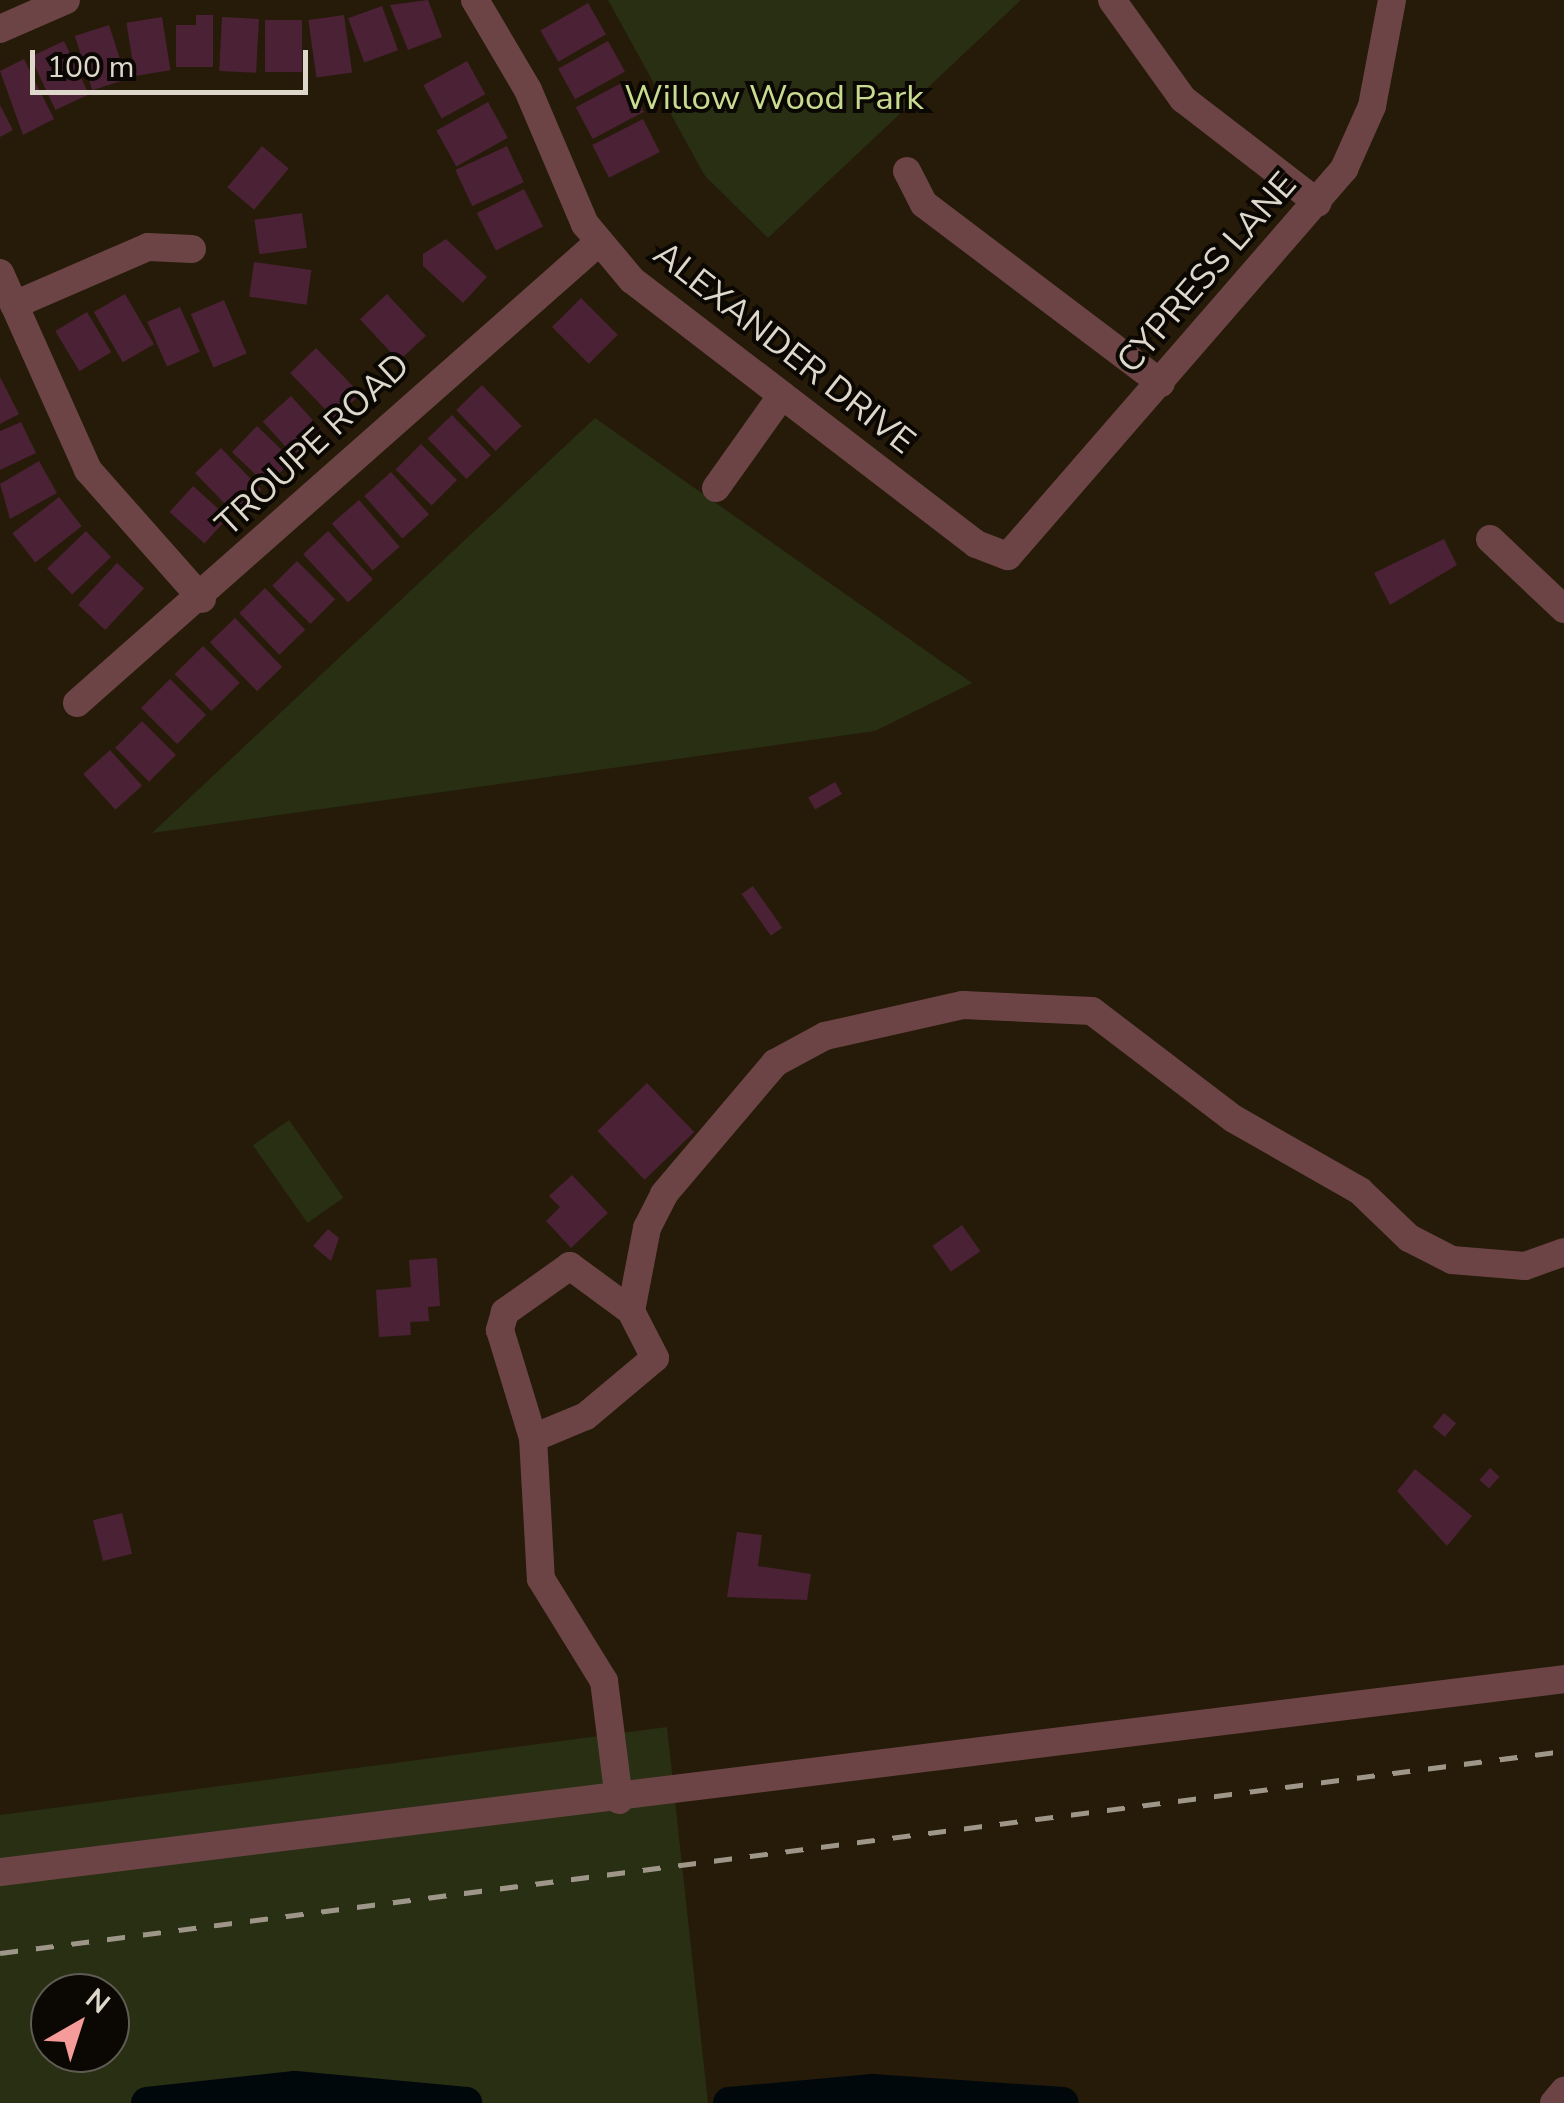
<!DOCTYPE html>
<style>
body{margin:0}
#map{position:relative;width:1564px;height:2103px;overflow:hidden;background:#251b08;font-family:"Nunito Sans",sans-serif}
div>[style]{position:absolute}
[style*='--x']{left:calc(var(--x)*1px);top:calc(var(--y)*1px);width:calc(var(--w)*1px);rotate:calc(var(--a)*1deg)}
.green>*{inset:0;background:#282f13;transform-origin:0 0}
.river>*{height:32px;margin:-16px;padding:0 16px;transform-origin:16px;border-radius:16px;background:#00080c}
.building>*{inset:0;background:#4b2135;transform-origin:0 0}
.minor>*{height:28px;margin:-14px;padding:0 14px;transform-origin:14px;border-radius:14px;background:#6d4446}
.rail>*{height:5px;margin-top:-2.5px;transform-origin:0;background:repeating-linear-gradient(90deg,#9e9688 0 18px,transparent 0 36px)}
span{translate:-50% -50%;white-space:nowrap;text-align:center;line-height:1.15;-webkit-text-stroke:8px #0b0702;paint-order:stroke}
.park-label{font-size:35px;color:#c8db91}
.street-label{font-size:35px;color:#ded8cc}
.north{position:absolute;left:30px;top:1973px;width:100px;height:100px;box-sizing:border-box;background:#0b0702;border:2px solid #5f5b53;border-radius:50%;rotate:39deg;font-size:28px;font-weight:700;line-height:40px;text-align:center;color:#ded8cc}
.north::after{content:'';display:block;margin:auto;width:35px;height:45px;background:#f59b99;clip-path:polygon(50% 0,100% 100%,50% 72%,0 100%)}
.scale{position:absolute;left:30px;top:50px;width:278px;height:45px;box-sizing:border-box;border:5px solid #ded8cc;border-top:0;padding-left:12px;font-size:30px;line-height:35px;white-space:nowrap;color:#ded8cc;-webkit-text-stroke:8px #0b0702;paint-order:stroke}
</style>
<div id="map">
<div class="green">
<i style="clip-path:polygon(608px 0,1021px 0,768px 238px,705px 176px)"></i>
<i style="clip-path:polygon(595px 418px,972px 683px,875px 731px,152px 833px)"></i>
<i style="left:289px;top:1120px;width:95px;height:44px;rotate:55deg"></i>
<i style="clip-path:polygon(evenodd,667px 1727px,708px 2103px,0 2103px,0 1815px,667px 1727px,50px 1993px,110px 1993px,110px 2053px,50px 2053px,50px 1993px)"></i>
</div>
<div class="river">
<i style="--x:147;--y:2103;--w:149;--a:-6.2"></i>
<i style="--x:295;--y:2087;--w:172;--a:5.3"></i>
<i style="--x:729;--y:2103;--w:144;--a:-5.2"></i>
<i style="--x:872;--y:2090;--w:191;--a:3.9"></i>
</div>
<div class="building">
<i style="clip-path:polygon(428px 0,442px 37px,408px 50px,390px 5px)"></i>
<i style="left:588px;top:3px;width:36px;height:55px;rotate:60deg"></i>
<i style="left:382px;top:6px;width:47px;height:36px;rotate:70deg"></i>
<i style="clip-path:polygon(196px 15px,213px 15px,213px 67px,176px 67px,176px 25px,196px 25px)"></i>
<i style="left:344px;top:15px;width:58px;height:36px;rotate:82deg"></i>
<i style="left:162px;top:17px;width:54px;height:36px;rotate:81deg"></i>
<i style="left:222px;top:17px;width:37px;height:54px;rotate:3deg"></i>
<i style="left:265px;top:20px;width:37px;height:52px"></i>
<i style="left:109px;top:25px;width:57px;height:36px;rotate:72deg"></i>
<i style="left:64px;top:41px;width:59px;height:37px;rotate:65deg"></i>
<i style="left:608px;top:41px;width:35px;height:57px;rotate:61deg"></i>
<i style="clip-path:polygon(24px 59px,54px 119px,23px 135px,0 71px)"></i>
<i style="left:467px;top:61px;width:38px;height:50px;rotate:61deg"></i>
<i style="left:627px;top:80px;width:36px;height:58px;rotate:62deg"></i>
<i style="left:488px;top:102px;width:41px;height:59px;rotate:61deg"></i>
<i style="clip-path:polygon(0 105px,13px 130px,0 137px)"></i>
<i style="left:643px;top:119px;width:37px;height:57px;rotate:63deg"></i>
<i style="left:262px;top:146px;width:35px;height:54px;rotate:40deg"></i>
<i style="left:507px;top:146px;width:40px;height:57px;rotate:65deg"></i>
<i style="left:524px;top:189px;width:42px;height:53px;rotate:63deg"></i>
<i style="left:302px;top:213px;width:35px;height:48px;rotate:82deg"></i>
<i style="clip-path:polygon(446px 239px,487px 277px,463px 303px,423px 266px,423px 254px)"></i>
<i style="left:254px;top:262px;width:58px;height:35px;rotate:8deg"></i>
<i style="left:125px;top:294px;width:58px;height:36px;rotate:60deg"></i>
<i style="left:387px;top:294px;width:57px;height:37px;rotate:47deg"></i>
<i style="left:581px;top:298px;width:52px;height:41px;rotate:45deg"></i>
<i style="left:224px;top:300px;width:58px;height:36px;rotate:67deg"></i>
<i style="left:180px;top:307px;width:49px;height:36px;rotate:66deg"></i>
<i style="left:87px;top:312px;width:47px;height:37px;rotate:59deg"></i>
<i style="left:316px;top:348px;width:64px;height:36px;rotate:46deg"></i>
<i style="clip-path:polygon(0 377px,19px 414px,0 424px)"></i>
<i style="left:482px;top:385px;width:57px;height:36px;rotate:46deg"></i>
<i style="left:291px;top:396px;width:51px;height:38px;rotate:48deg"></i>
<i style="left:452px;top:415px;width:56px;height:34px;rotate:46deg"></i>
<i style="clip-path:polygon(21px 422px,36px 453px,0 470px,0 431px)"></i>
<i style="left:257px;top:426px;width:49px;height:36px;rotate:44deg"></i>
<i style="left:421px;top:444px;width:51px;height:36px;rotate:45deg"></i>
<i style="left:221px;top:448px;width:58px;height:36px;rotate:46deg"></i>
<i style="clip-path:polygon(39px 461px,57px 493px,10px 519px,0 484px)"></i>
<i style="left:391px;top:472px;width:57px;height:36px;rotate:48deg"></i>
<i style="left:193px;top:486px;width:47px;height:35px;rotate:42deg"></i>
<i style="left:59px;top:497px;width:37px;height:59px;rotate:52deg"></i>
<i style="left:359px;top:500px;width:62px;height:36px;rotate:49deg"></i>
<i style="left:86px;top:531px;width:36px;height:54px;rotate:46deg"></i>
<i style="left:328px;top:531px;width:66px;height:34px;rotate:47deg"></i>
<i style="clip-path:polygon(1444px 539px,1457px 565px,1390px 605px,1374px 573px)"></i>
<i style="left:297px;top:561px;width:54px;height:35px;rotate:45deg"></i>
<i style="left:117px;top:563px;width:37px;height:57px;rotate:43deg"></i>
<i style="left:265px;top:588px;width:58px;height:36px;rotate:46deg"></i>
<i style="left:235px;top:618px;width:68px;height:35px;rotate:46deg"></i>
<i style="left:203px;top:646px;width:52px;height:40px;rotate:45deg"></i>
<i style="left:170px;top:679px;width:51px;height:41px;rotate:45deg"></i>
<i style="left:142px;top:721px;width:48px;height:38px;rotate:45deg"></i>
<i style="left:110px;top:750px;width:48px;height:36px;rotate:48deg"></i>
<i style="left:835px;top:782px;width:14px;height:31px;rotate:60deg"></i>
<i style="left:753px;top:886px;width:51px;height:14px;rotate:55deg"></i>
<i style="left:647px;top:1083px;width:68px;height:69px;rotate:46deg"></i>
<i style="clip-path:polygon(572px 1175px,608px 1213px,571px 1248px,546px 1221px,560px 1207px,549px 1196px)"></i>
<i style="left:962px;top:1225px;width:32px;height:36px;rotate:55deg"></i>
<i style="clip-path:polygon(328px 1229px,339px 1238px,331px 1261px,313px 1246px)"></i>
<i style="clip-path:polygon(437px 1258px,440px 1306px,428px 1307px,429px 1321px,410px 1322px,411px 1335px,379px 1337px,376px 1290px,411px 1287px,409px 1260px)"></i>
<i style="left:1444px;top:1413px;width:16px;height:18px;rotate:40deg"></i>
<i style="left:1490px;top:1468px;width:13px;height:16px;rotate:42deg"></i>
<i style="clip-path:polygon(1415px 1469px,1472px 1516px,1447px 1546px,1397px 1491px)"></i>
<i style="left:122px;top:1513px;width:42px;height:30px;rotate:76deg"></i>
<i style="clip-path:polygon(737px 1532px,762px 1535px,758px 1566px,811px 1574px,807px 1600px,727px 1597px)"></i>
</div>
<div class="minor">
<i style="--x:475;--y:0;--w:104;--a:59.5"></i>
<i style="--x:528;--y:90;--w:146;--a:67"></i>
<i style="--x:585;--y:224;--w:73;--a:50"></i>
<i style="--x:632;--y:280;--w:434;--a:37.5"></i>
<i style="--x:976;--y:544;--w:34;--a:21"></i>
<i style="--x:1008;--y:556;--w:513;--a:-49.03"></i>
<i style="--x:1344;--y:169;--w:69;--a:-66"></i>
<i style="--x:1372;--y:106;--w:108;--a:-79.3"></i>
<i style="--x:1112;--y:0;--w:122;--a:54.4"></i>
<i style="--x:1183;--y:99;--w:170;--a:37.6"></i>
<i style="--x:0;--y:29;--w:72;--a:-23.7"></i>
<i style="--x:907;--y:171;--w:37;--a:63"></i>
<i style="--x:924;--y:204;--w:297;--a:37.1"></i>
<i style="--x:0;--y:273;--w:216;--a:65.9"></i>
<i style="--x:88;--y:470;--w:172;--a:48.5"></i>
<i style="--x:14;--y:305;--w:146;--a:-23.4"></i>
<i style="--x:148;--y:247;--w:44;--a:2.6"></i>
<i style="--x:716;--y:488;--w:114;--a:-54.6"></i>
<i style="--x:1490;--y:539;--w:102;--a:43.4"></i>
<i style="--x:77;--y:703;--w:696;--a:-41.45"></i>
<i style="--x:631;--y:1311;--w:85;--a:-79.1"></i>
<i style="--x:647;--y:1228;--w:38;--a:-63"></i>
<i style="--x:664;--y:1194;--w:172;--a:-49.7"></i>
<i style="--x:775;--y:1063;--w:57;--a:-28.4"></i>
<i style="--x:825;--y:1036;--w:141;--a:-12.7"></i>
<i style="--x:963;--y:1005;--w:129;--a:2.7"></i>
<i style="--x:1092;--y:1011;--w:178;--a:37.3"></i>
<i style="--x:1234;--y:1119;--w:145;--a:29.7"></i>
<i style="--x:1360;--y:1191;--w:68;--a:43.8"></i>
<i style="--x:1409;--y:1238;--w:48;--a:27.1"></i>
<i style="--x:1452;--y:1260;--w:73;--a:4.7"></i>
<i style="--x:1525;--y:1266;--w:41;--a:-19.7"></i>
<i style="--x:533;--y:1438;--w:57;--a:-22.5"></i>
<i style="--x:586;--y:1416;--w:90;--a:-40"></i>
<i style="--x:655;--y:1358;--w:53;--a:-117.1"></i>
<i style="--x:631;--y:1311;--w:76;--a:-143.6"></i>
<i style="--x:570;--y:1266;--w:80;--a:144.7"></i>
<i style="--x:505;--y:1312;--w:19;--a:106"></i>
<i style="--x:500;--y:1330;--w:113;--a:73"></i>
<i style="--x:533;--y:1438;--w:141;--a:86.8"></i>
<i style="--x:541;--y:1579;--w:120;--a:58.3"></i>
<i style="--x:604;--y:1681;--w:120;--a:82.8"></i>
<i style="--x:0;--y:1872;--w:1576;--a:-7.03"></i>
<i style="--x:1554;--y:2103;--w:16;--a:-50"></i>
</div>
<div class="rail">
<i style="--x:0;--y:1953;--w:1577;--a:-7.36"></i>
</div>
<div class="park-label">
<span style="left:774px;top:98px">Willow Wood Park</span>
</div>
<div class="street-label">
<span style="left:1207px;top:273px;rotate:-49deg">CYPRESS LANE</span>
<span style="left:784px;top:348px;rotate:38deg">ALEXANDER DRIVE</span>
<span style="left:313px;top:445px;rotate:-43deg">TROUPE ROAD</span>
</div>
<div class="north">N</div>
<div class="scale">100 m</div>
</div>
